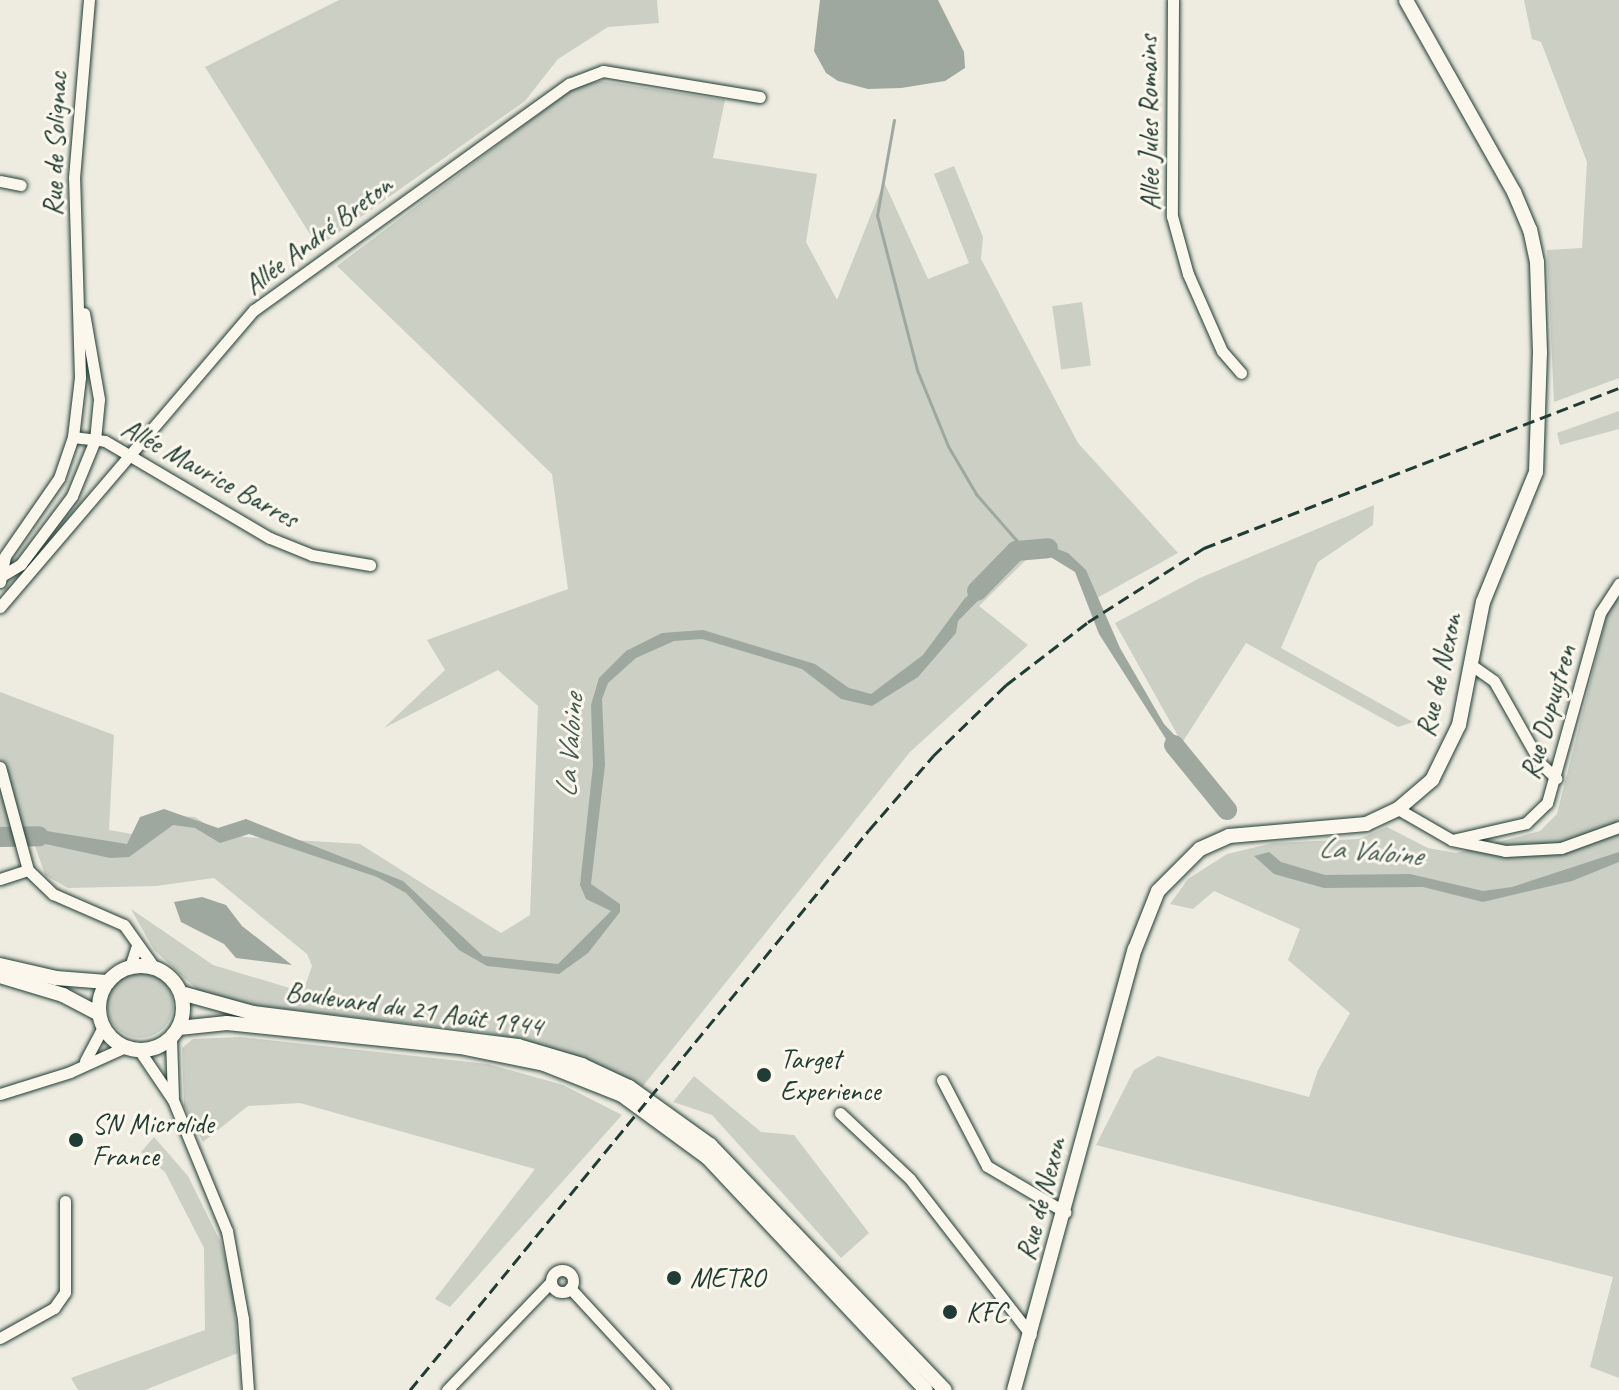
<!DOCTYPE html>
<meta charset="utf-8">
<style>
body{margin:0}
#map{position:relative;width:1619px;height:1390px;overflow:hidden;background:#eeece1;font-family:Caveat,sans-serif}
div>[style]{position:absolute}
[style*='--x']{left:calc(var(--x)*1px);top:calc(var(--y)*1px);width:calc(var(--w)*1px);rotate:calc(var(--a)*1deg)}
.green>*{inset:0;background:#cbcfc4;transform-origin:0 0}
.round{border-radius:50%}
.water>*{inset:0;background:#9fa89f}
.stream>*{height:3px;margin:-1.5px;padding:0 1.5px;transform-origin:1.5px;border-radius:1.5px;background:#9fa89f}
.river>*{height:20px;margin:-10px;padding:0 10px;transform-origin:10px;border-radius:10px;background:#9fa89f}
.roads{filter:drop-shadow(0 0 2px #1f3d34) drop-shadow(0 0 2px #1f3d34)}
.minor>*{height:11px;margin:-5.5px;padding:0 5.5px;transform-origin:5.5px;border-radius:5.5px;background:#fbf7ec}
.minor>.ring{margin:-5.5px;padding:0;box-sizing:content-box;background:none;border:11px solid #fbf7ec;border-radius:50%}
.major>*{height:14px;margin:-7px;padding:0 7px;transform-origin:7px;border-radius:7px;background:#fbf7ec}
.major>.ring{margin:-7px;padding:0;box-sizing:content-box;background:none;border:14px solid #fbf7ec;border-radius:50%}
.rail>*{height:3px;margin-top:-1.5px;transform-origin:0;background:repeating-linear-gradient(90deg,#1f3d34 0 12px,transparent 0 18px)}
.dots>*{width:22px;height:22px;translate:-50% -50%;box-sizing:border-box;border:4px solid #fbf7ec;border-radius:50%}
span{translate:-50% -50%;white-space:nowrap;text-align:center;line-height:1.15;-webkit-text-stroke:6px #fbf7ec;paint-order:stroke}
.street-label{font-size:28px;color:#1f3d34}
.poi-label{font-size:28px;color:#1f3d34}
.left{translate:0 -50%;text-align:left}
.water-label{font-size:30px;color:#455d54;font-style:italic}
</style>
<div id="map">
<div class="green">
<i style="clip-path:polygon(339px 0,657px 0,659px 23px,608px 27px,558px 59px,525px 101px,318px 247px,205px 67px)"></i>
<i style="clip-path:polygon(1524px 0,1619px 0,1619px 378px,1554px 402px,1547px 250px,1582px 248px,1587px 162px,1541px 42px,1532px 39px)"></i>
<i style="clip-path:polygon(601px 81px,725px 100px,713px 158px,817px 174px,806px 242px,837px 300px,884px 182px,928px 279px,969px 263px,934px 174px,954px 166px,983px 237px,981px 259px,1078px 443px,1178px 553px,1097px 598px,1073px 564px,1034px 552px,979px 606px,1028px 645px,910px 752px,643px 1086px,564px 1052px,489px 1033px,251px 1005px,202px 994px,154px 950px,131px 909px,213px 965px,303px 992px,312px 966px,307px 954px,214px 878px,156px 886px,68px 888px,45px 875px,33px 840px,0 843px,0 692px,114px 735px,109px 830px,132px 834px,175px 816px,195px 817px,216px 831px,245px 837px,360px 844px,501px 933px,530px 915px,538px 706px,498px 670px,384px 728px,445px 670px,427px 640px,568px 589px,552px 474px,337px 266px,576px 86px)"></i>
<i style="left:1082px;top:302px;width:64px;height:30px;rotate:82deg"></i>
<i style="clip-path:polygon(1619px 411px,1619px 429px,1560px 445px,1557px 433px)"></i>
<i style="clip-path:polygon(1374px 505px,1373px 525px,1318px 562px,1281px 648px,1413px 722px,1398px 727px,1246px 643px,1182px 743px,1115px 623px,1200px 578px)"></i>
<i style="clip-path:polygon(1619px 597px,1619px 1378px,1590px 1367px,1613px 1277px,1096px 1145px,1134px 1070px,1158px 1056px,1309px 1097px,1318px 1070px,1350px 1013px,1288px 960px,1300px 929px,1214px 891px,1193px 909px,1170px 904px,1188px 879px,1227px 854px,1273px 843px,1359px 839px,1387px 827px,1428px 848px,1456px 853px,1540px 831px,1557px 814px,1609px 607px)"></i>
<i class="round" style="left:107px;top:972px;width:66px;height:66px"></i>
<i style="clip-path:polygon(241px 1037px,488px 1064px,563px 1085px,622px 1115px,450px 1307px,435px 1299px,535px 1169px,300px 1103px,248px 1106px,203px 1142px,184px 1106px,182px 1048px,193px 1039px)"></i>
<i style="clip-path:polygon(694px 1076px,761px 1132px,794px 1135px,869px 1233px,841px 1258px,712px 1115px,673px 1102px)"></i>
<i style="clip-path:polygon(154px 1137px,188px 1176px,220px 1241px,233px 1284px,238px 1353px,145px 1390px,78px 1390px,71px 1378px,205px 1330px,204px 1248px,165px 1172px,141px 1152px)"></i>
</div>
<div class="water">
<i style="clip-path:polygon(820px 0,938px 0,964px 52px,965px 68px,945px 81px,901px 88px,868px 89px,838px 81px,826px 73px,814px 51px)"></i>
<i style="clip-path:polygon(1041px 543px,1068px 553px,1086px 570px,1120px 648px,1164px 724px,1182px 743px,1191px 763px,1185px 769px,1099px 634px,1075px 572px,1044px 553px,1028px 553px,1018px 560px,958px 621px,956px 633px,918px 677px,872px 706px,841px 699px,802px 669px,702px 639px,674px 641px,636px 658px,608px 683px,602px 699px,605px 765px,591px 884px,620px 904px,620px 912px,588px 953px,559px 974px,487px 966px,459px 950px,406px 893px,377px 877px,249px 834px,220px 843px,195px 828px,173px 825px,129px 857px,110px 858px,27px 840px,25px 829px,34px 829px,127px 844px,140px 817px,164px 809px,218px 828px,246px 819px,403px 881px,483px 956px,558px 964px,611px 911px,586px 899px,580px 885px,593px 765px,591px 705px,599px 678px,626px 651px,662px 633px,703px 630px,815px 664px,849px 688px,871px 694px,923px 655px,965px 598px,1027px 545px)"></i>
<i style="clip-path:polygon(1269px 852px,1281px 862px,1325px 875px,1410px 874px,1483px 891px,1512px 887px,1619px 852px,1619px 862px,1572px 881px,1483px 902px,1423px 887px,1324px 888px,1274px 874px,1254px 856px)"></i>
<i style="clip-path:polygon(202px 897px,226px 905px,242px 926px,292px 965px,236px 958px,224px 944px,181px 922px,174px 902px)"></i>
</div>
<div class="stream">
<i style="--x:894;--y:120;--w:97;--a:100.1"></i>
<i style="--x:877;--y:215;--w:160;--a:75.5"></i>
<i style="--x:917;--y:370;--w:82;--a:67.8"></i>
<i style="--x:948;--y:446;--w:56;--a:59.7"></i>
<i style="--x:976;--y:494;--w:74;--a:48.8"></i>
</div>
<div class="river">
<i style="--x:977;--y:591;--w:56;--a:-45.7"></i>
<i style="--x:1016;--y:551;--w:32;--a:-5"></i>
<i style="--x:1174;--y:745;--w:84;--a:50.8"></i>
<i style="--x:0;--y:837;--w:39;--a:-1"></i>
</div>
<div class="roads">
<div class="minor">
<i style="--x:1173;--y:0;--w:216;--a:90.3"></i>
<i style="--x:1172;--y:216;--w:60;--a:74.6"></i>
<i style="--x:1188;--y:274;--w:84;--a:66.2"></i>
<i style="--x:1222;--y:351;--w:29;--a:49"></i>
<i style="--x:0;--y:181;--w:21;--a:11"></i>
<i style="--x:73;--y:437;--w:32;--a:7"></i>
<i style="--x:105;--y:441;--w:191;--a:30.5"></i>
<i style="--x:270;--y:538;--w:45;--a:22"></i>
<i style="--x:312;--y:555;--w:59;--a:9.8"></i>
<i style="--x:3;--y:575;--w:21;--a:-31"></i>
<i style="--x:21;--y:564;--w:85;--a:-53.1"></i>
<i style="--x:72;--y:496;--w:61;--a:-67.7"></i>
<i style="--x:95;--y:440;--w:41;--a:-84.4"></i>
<i style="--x:99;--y:399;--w:87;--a:-99.9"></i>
<i style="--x:0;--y:582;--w:26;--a:-79"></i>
<i style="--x:5;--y:556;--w:95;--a:-55.3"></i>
<i style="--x:59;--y:478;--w:43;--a:-71.1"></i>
<i style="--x:73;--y:437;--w:60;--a:-83.3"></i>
<i style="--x:80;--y:377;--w:199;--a:-91.7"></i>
<i style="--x:74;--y:178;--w:179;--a:-85.2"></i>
<i style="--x:0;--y:607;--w:391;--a:-49.5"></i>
<i style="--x:254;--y:310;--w:388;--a:-35.7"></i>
<i style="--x:569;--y:84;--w:36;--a:-21"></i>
<i style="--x:603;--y:71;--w:159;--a:9.4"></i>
<i style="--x:1470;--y:664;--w:29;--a:35"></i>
<i style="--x:1494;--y:681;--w:95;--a:60.5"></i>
<i style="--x:1541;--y:764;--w:21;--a:43"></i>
<i style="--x:0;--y:767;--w:107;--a:74.8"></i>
<i style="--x:28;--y:870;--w:35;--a:44"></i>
<i style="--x:53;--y:894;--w:77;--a:23.6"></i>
<i style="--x:124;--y:925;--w:52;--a:54.5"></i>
<i style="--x:1398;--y:809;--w:62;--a:29.9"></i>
<i style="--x:1452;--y:840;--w:54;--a:11.7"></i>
<i style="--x:1505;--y:851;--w:56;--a:-3.1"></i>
<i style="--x:1561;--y:848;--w:62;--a:-19.9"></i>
<i style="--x:1452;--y:840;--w:76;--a:-12.9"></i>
<i style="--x:1526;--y:823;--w:29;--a:-44"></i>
<i style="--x:1547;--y:803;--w:197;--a:-74.4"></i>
<i style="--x:1600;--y:613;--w:35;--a:-57"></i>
<i style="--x:0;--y:879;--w:29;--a:-18"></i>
<i style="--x:130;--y:967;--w:23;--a:-72"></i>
<i style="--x:171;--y:1038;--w:59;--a:88.1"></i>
<i style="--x:139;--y:1050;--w:60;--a:55.8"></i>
<i style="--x:173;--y:1100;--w:142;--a:67.6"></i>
<i style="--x:227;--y:1231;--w:89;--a:79.7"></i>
<i style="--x:243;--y:1319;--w:71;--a:86"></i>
<i style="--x:85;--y:1061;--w:38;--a:-62"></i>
<i style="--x:942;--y:1080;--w:97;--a:62.4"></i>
<i style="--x:987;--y:1166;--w:91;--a:30.5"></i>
<i style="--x:0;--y:1094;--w:73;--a:-17.4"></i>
<i style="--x:70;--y:1072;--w:60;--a:-24.4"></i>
<i style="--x:840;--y:1113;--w:96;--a:43.3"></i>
<i style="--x:910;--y:1179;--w:197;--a:52.2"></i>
<i class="ring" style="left:551px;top:1270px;width:11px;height:11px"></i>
<i style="--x:570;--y:1288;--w:139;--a:47.3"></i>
<i style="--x:0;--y:1338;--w:62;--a:-29.1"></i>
<i style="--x:54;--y:1308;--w:19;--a:-55"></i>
<i style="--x:65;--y:1292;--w:91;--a:-90"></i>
<i style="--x:447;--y:1390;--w:150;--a:-46.1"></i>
</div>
<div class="major">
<i style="--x:0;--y:965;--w:57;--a:13.1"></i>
<i style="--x:56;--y:978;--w:51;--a:4.5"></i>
<i class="ring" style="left:99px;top:966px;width:70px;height:70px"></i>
<i style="--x:0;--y:976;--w:66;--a:16.8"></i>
<i style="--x:63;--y:995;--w:41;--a:27.8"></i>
<i style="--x:181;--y:993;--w:75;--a:15.5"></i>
<i style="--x:253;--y:1013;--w:267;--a:7.1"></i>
<i style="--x:518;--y:1046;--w:67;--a:16.5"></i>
<i style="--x:582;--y:1065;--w:52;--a:25.1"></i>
<i style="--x:629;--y:1087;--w:100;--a:35.6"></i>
<i style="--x:710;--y:1145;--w:339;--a:46.2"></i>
<i style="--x:179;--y:1028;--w:48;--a:-5.9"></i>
<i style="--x:227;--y:1023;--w:234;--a:5.9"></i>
<i style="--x:460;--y:1047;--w:86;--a:11.4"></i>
<i style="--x:544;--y:1064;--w:84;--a:21.7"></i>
<i style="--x:622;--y:1095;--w:107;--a:36.2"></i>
<i style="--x:708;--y:1158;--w:318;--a:46.8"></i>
<i style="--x:1014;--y:1390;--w:457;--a:-74.7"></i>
<i style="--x:1135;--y:949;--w:62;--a:-68.4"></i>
<i style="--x:1158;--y:891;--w:59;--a:-45"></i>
<i style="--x:1200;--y:849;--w:32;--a:-24"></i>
<i style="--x:1229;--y:836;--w:138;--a:-5"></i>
<i style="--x:1366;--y:824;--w:35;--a:-25"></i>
<i style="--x:1398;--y:809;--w:45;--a:-40.5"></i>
<i style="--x:1432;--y:780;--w:61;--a:-63.9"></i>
<i style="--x:1459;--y:725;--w:125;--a:-79"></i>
<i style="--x:1483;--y:602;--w:140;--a:-67.8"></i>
<i style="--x:1536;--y:472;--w:119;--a:-88.1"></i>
<i style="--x:1540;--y:353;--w:91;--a:-91.9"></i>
<i style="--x:1537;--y:262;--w:33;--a:-102"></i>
<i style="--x:1530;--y:230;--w:41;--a:-112.8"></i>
<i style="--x:1514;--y:192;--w:220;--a:-119.4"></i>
</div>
</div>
<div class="rail">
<i style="--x:410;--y:1390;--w:724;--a:-50.66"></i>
<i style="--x:869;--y:830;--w:98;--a:-49.1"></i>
<i style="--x:933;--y:756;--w:102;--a:-44.2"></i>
<i style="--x:1006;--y:685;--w:103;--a:-37.5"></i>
<i style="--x:1088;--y:622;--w:138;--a:-32.5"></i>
<i style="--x:1204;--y:548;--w:445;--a:-21.1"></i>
</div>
<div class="dots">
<i style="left:764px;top:1075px;background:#1f3d34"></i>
<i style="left:76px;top:1140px;background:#1f3d34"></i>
<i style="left:674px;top:1278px;background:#1f3d34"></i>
<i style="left:950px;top:1312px;background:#1f3d34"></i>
</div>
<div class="street-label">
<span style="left:1149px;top:123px;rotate:-91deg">Allée Jules Romains</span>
<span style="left:55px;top:144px;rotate:-88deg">Rue de Solignac</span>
<span style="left:318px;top:235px;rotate:-37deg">Allée André Breton</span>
<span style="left:210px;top:473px;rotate:29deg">Allée Maurice Barres</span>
<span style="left:1439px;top:675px;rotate:-77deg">Rue de Nexon</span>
<span style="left:1548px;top:712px;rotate:-74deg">Rue Dupuytren</span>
<span style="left:414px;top:1009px;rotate:8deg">Boulevard du 21 Août 1944</span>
<span style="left:1041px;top:1199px;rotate:-75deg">Rue de Nexon</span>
</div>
<div class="poi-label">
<span class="left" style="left:780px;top:1075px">Target<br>Experience</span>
<span class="left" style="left:92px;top:1140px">SN Microlide<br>France</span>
<span class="left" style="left:690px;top:1278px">METRO</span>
<span class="left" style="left:966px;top:1312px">KFC</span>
</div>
<div class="water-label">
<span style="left:569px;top:746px;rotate:-86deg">La Valoine</span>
<span style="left:1370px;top:851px;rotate:5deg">La Valoine</span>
</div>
</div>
